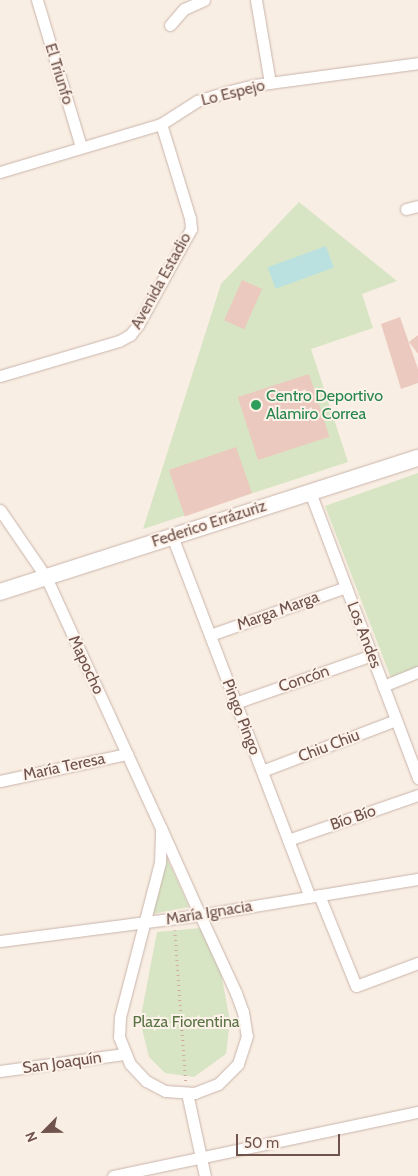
<!DOCTYPE html>
<meta charset="utf-8">
<style>
body{margin:0}
#map{position:relative;width:418px;height:1176px;overflow:hidden;background:#f9eee3;font-family:Cabin,sans-serif}
div>[style]{position:absolute}
[style*='--x']{left:calc(var(--x)*1px);top:calc(var(--y)*1px);width:calc(var(--w)*1px);rotate:calc(var(--a)*1deg)}
.green>*{inset:0;background:#d7e5c4}
.water>*{inset:0;background:#bae1e0;transform-origin:0 0}
.building>*{inset:0;background:#ecc9be;transform-origin:0 0}
.path>*{height:2.5px;margin-top:-1.25px;transform-origin:0;background:repeating-linear-gradient(90deg,#d0aca2 0 1px,transparent 0 5px)}
.roads{filter:drop-shadow(0 0 1px #c9b4ab) drop-shadow(0 0 1px #c9b4ab)}
.street>*{height:11px;margin:-5.5px;padding:0 5.5px;transform-origin:5.5px;border-radius:5.5px;background:#fff}
.secondary>*{height:16px;margin:-8px;padding:0 8px;transform-origin:8px;border-radius:8px;background:#fff}
.dots>*{width:14px;height:14px;translate:-50% -50%;box-sizing:border-box;border:2px solid #fdf2e9;border-radius:50%}
span{translate:-50% -50%;white-space:nowrap;text-align:center;line-height:1.15;-webkit-text-stroke:4px #fdf2e9;paint-order:stroke}
.street-label{font-size:16px;color:#6f534c}
.leisure-label{font-size:16px;color:#27864d}
.left{translate:0 -50%;text-align:left}
.park-label{font-size:16px;color:#5a7445}
.north{position:absolute;left:20px;top:1106px;width:50px;height:50px;-webkit-text-stroke:4px #fdf2e9;paint-order:stroke;rotate:247deg;font-size:14px;font-weight:700;line-height:20px;text-align:center;color:#6f534c}
.north::after{content:'';display:block;margin:auto;width:18px;height:22px;background:#6f534c;clip-path:polygon(50% 0,100% 100%,50% 72%,0 100%)}
.scale{position:absolute;left:236px;top:1134px;width:104px;height:22px;box-sizing:border-box;border:2px solid #6f534c;border-top:0;padding-left:6px;font-size:15px;line-height:18px;white-space:nowrap;color:#6f534c;-webkit-text-stroke:4px #fdf2e9;paint-order:stroke}
</style>
<div id="map">
<div class="green">
<i style="clip-path:polygon(299px 202px,397px 281px,362px 294px,373px 328px,311px 349px,348px 462px,143px 529px,221px 284px)"></i>
<i style="clip-path:polygon(418px 473px,418px 667px,391px 678px,325px 506px)"></i>
<i style="clip-path:polygon(167px 858px,189px 907px,152px 914px)"></i>
<i style="clip-path:polygon(201px 928px,221px 973px,230px 1021px,226px 1054px,194px 1077px,165px 1073px,149px 1057px,140px 1021px,157px 932px)"></i>
</div>
<div class="water">
<i style="left:326px;top:246px;width:23px;height:62px;rotate:70deg"></i>
</div>
<div class="building">
<i style="left:242px;top:280px;width:22px;height:44px;rotate:24deg"></i>
<i style="clip-path:polygon(400px 317px,418px 369px,418px 383px,401px 389px,381px 324px)"></i>
<i style="clip-path:polygon(418px 335px,418px 354px,409px 342px)"></i>
<i style="left:309px;top:374px;width:66px;height:75px;rotate:72deg"></i>
<i style="left:236px;top:447px;width:49px;height:71px;rotate:71deg"></i>
</div>
<div class="path">
<i style="--x:175;--y:930;--w:152;--a:85.9"></i>
</div>
<div class="roads">
<div class="street">
<i style="--x:37;--y:0;--w:153;--a:73.3"></i>
<i style="--x:256;--y:0;--w:84;--a:80.4"></i>
<i style="--x:170;--y:25;--w:21;--a:-49"></i>
<i style="--x:184;--y:9;--w:22;--a:-24"></i>
<i style="--x:0;--y:172;--w:168;--a:-16.6"></i>
<i style="--x:161;--y:124;--w:43;--a:-32.6"></i>
<i style="--x:197;--y:101;--w:30;--a:-17"></i>
<i style="--x:226;--y:92;--w:29;--a:-14"></i>
<i style="--x:254;--y:85;--w:165;--a:-7.6"></i>
<i style="--x:406;--y:209;--w:12;--a:-14"></i>
<i style="--x:0;--y:376;--w:124;--a:-16.4"></i>
<i style="--x:119;--y:341;--w:13;--a:-29"></i>
<i style="--x:130;--y:335;--w:13;--a:-51"></i>
<i style="--x:138;--y:325;--w:110;--a:-61.1"></i>
<i style="--x:191;--y:229;--w:11;--a:-95"></i>
<i style="--x:190;--y:218;--w:98;--a:-107.1"></i>
<i style="--x:310;--y:492;--w:306;--a:69.3"></i>
<i style="--x:0;--y:510;--w:81;--a:55.5"></i>
<i style="--x:46;--y:577;--w:276;--a:65.4"></i>
<i style="--x:161;--y:828;--w:95;--a:65.9"></i>
<i style="--x:200;--y:915;--w:86;--a:65.2"></i>
<i style="--x:236;--y:993;--w:20;--a:70"></i>
<i style="--x:243;--y:1012;--w:24;--a:81"></i>
<i style="--x:247;--y:1036;--w:29;--a:108"></i>
<i style="--x:238;--y:1064;--w:28;--a:135"></i>
<i style="--x:218;--y:1084;--w:25;--a:159"></i>
<i style="--x:195;--y:1093;--w:30;--a:-176"></i>
<i style="--x:165;--y:1091;--w:21;--a:-152"></i>
<i style="--x:146;--y:1081;--w:23;--a:-133"></i>
<i style="--x:130;--y:1064;--w:29;--a:-112"></i>
<i style="--x:119;--y:1037;--w:20;--a:-87"></i>
<i style="--x:120;--y:1017;--w:160;--a:-75.5"></i>
<i style="--x:160;--y:862;--w:34;--a:-88"></i>
<i style="--x:172;--y:536;--w:386;--a:69.1"></i>
<i style="--x:210;--y:635;--w:144;--a:-19.4"></i>
<i style="--x:383;--y:686;--w:38;--a:-22"></i>
<i style="--x:235;--y:703;--w:145;--a:-19.3"></i>
<i style="--x:262;--y:771;--w:143;--a:-20.8"></i>
<i style="--x:0;--y:781;--w:130;--a:-12"></i>
<i style="--x:288;--y:840;--w:138;--a:-19.1"></i>
<i style="--x:319;--y:895;--w:98;--a:67.9"></i>
<i style="--x:356;--y:986;--w:66;--a:-20.4"></i>
<i style="--x:0;--y:941;--w:202;--a:-7.4"></i>
<i style="--x:200;--y:915;--w:221;--a:-9.4"></i>
<i style="--x:0;--y:1071;--w:125;--a:-7.8"></i>
<i style="--x:187;--y:1093;--w:85;--a:77.8"></i>
<i style="--x:113;--y:1176;--w:312;--a:-11.9"></i>
</div>
<div class="secondary">
<i style="--x:0;--y:592;--w:439;--a:-17.8"></i>
</div>
</div>
<div class="dots">
<i style="left:256px;top:405px;background:#2e9e5b"></i>
</div>
<div class="street-label">
<span style="left:59px;top:74px;rotate:73deg">El Triunfo</span>
<span style="left:233px;top:93px;rotate:-14deg">Lo Espejo</span>
<span style="left:161px;top:281px;rotate:-61deg">Avenida Estadio</span>
<span style="left:209px;top:524px;rotate:-18deg">Federico Errázuriz</span>
<span style="left:278px;top:611px;rotate:-20deg">Marga Marga</span>
<span style="left:364px;top:635px;rotate:69deg">Los Andes</span>
<span style="left:86px;top:665px;rotate:65deg">Mapocho</span>
<span style="left:304px;top:679px;rotate:-19deg">Concón</span>
<span style="left:241px;top:717px;rotate:69deg">Pingo Pingo</span>
<span style="left:329px;top:746px;rotate:-21deg">Chiu Chiu</span>
<span style="left:64px;top:767px;rotate:-12deg">María Teresa</span>
<span style="left:353px;top:818px;rotate:-19deg">Bío Bío</span>
<span style="left:209px;top:913px;rotate:-9deg">María Ignacia</span>
<span style="left:62px;top:1063px;rotate:-8deg">San Joaquín</span>
</div>
<div class="leisure-label">
<span class="left" style="left:266px;top:405px">Centro Deportivo<br>Alamiro Correa</span>
</div>
<div class="park-label">
<span style="left:186px;top:1022px">Plaza Fiorentina</span>
</div>
<div class="north">N</div>
<div class="scale">50 m</div>
</div>
